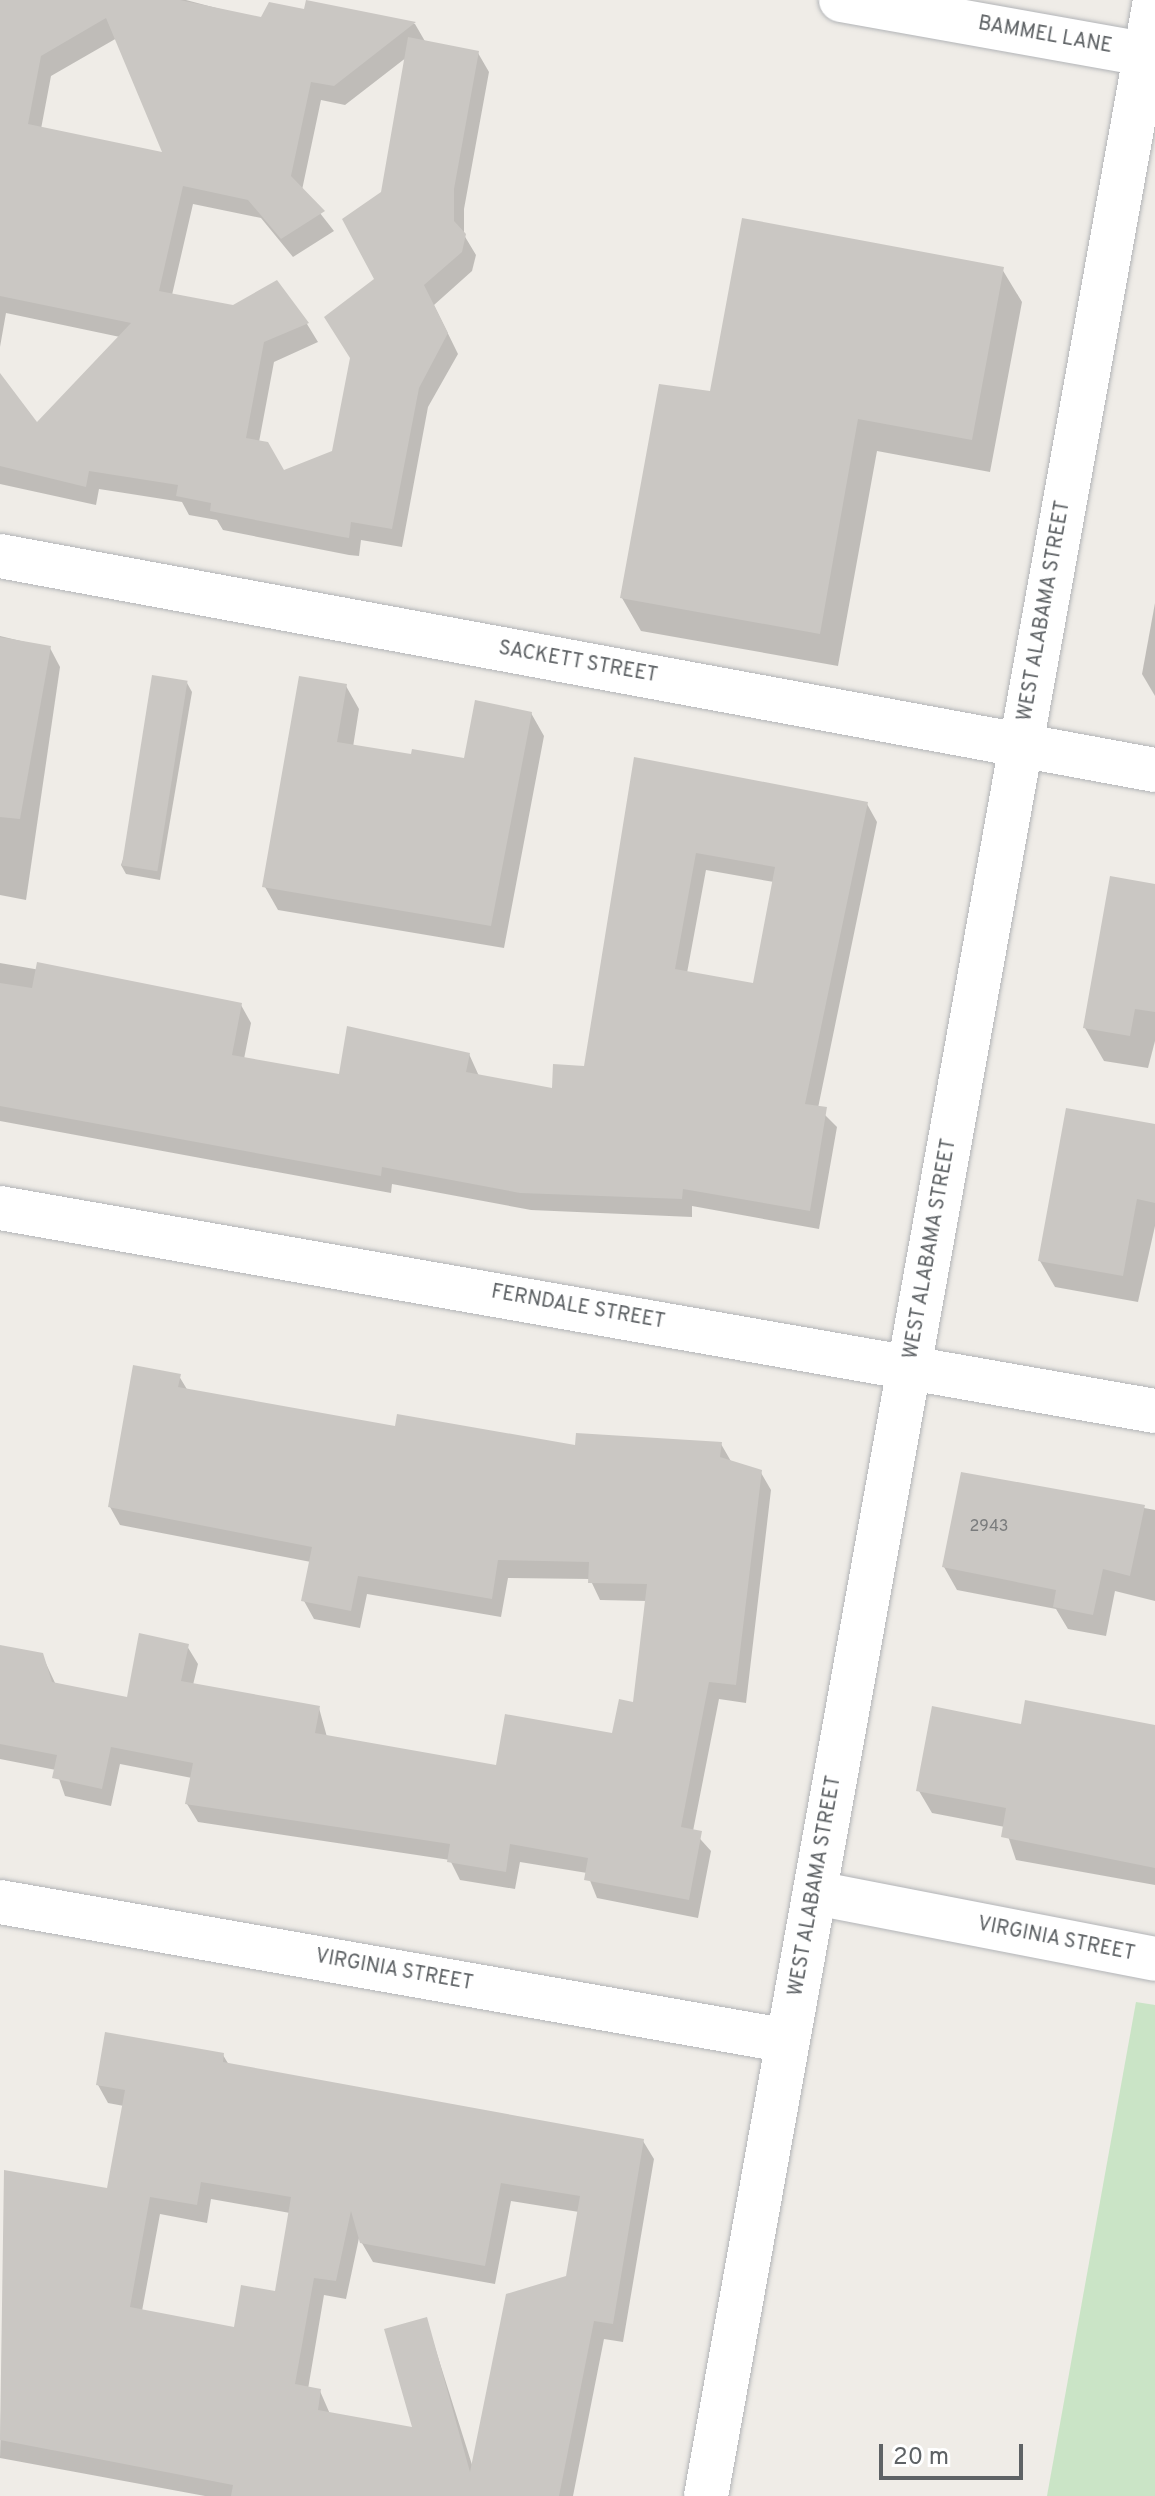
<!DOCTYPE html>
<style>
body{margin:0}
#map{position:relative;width:1155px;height:2496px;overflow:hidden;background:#efece7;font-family:Overpass,sans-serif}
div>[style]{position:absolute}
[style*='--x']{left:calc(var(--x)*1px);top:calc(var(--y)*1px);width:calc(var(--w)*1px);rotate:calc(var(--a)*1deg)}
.green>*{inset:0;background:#cae4c6}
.shadow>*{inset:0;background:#0003}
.building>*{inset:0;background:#cac7c3;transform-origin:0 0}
.roads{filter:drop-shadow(0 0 2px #b2b4b7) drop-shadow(0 0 2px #b2b4b7)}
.minor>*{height:44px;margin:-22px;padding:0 22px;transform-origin:22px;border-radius:22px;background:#fff}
span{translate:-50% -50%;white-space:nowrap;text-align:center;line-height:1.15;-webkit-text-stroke:6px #fff;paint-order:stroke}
.number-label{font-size:16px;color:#797b7c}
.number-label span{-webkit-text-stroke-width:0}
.street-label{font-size:20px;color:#5e6265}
.scale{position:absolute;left:879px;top:2444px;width:144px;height:36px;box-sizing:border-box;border:4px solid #5e6265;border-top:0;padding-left:10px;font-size:24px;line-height:28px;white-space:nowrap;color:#5e6265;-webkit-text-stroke:6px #fff;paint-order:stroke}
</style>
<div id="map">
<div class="green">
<i style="clip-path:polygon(1136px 2002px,1155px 2005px,1155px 2496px,1047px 2496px)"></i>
</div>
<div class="shadow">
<i style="clip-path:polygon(evenodd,0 0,186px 0,262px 20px,306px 12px,307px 3px,415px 24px,426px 43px,478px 53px,489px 72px,464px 209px,464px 235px,476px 255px,472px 271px,434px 305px,458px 354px,428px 407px,402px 547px,361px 540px,359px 556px,349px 555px,223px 530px,217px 520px,189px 515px,182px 502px,99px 489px,96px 505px,0 484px,0 376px,37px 425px,120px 337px,6px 313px,0 347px,0 0,117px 38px,166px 155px,41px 129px,51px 76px,117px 38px,0 0,407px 57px,377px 279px,334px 453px,283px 473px,259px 442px,274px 362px,318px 342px,307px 324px,172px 295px,193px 204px,261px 218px,293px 257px,334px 231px,302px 190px,321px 100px,345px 105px,407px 57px)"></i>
<i style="clip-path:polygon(1002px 269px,1022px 302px,990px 472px,877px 451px,838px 666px,641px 631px,622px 598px,711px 394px)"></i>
<i style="clip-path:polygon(1155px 603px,1155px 696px,1142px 674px)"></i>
<i style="clip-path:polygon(0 636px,50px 648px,60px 667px,26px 900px,0 895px)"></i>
<i style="clip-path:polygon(187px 683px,192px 692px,160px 880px,126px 874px,121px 865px)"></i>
<i style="clip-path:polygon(346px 686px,359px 709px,353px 747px,412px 757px,466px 760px,531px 713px,544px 736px,504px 948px,278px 910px,265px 887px)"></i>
<i style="clip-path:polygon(evenodd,636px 759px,867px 804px,877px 822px,818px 1108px,837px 1127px,819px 1229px,692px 1206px,692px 1217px,531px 1210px,392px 1184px,391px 1193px,0 1121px,0 963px,241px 1005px,251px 1023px,244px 1059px,341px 1076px,469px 1054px,479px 1076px,554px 1090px,586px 1068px,636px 759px,706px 870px,774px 882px,754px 985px,687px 973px,706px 870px)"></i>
<i style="clip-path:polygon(1155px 887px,1155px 1041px,1148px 1068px,1104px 1061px,1085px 1028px)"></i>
<i style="clip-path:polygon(1155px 1126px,1155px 1226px,1138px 1302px,1055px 1287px,1040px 1261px)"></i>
<i style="clip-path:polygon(179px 1376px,188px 1391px,397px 1428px,577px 1447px,721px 1444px,732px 1463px,760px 1471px,771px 1490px,746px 1703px,719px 1699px,693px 1831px,711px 1851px,698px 1918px,597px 1898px,587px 1873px,520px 1862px,515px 1889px,460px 1880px,450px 1860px,198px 1822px,187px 1804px,192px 1778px,120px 1764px,111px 1806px,65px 1796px,56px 1770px,0 1759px,0 1647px,42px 1655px,56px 1685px,128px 1700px,187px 1646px,198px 1664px,193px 1685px,319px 1708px,327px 1737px,498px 1768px,614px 1735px,635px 1704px,647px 1601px,600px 1600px,590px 1579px,508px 1578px,501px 1617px,367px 1594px,360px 1628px,314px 1619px,304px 1601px,311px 1562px,120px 1525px,110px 1507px)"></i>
<i style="clip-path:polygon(963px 1474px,1155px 1510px,1155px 1601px,1115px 1591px,1106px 1636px,1068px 1629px,1056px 1609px,957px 1590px,944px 1567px)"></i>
<i style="clip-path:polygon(1155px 1726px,1155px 1885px,1016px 1860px,1005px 1827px,932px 1813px,919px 1791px)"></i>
<i style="clip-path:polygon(evenodd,223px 2055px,229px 2065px,643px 2141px,654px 2159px,623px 2342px,604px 2339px,573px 2496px,205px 2496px,0 2458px,6px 2173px,109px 2190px,124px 2106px,108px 2103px,98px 2085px,223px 2055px,211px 2199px,290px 2213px,276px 2293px,236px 2329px,142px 2311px,160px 2214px,207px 2223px,211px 2199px,223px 2055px,511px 2201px,579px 2212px,568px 2277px,473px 2468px,426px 2319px,415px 2430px,330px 2414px,320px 2391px,308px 2389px,324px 2295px,346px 2299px,359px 2238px,373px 2262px,495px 2284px,511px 2201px)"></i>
</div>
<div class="building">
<i style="clip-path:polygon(evenodd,0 0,180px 0,261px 17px,269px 2px,304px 9px,306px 0,416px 22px,334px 86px,311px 82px,291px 176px,325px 211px,281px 239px,248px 200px,183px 186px,159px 291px,233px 305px,277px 280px,309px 323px,264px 342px,246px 438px,268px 442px,284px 470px,332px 451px,350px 358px,324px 317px,374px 279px,342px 219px,381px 192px,408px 37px,479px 51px,454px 189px,454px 221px,466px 234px,462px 252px,424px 285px,448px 333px,419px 388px,392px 529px,351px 522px,349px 538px,337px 536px,210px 511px,211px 503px,176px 496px,178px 485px,89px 471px,86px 487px,0 466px,0 373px,37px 422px,131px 323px,0 296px,0 0,106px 18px,162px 152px,28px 124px,41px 56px,106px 18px)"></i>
<i style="clip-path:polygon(742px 218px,1004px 267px,972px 440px,858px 419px,820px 634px,620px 598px,659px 384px,710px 391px)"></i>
<i style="clip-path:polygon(0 637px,51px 646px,20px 819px,0 817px)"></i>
<i style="left:152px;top:675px;width:36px;height:193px;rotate:9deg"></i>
<i style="clip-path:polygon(299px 676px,347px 684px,337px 742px,411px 754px,412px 749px,464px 758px,475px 700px,532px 712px,491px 926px,262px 887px)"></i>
<i style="clip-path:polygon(evenodd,634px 757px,868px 802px,805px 1104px,827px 1107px,810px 1211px,683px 1189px,682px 1199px,520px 1193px,382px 1167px,381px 1176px,0 1106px,0 983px,32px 988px,37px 962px,242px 1003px,232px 1055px,339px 1074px,347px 1026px,470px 1053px,466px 1072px,552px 1088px,553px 1064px,584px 1066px,634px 757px,696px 853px,775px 867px,753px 983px,675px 969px,696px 853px)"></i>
<i style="clip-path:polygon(1110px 876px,1155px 884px,1155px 1012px,1135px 1009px,1130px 1036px,1083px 1028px)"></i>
<i style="clip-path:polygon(1066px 1108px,1155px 1124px,1155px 1203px,1137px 1199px,1123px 1276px,1038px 1261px)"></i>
<i style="clip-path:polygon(133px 1365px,181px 1374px,178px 1387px,395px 1426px,397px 1414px,575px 1445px,576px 1433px,722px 1442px,720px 1457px,762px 1470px,736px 1685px,709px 1682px,681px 1827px,702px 1831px,689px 1900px,584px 1880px,588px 1858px,510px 1844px,506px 1872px,447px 1862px,450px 1844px,185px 1804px,193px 1763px,111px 1747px,102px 1789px,52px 1778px,57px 1755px,0 1744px,0 1645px,43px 1653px,52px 1682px,127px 1697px,139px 1633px,189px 1644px,181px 1681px,320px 1706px,315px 1733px,496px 1765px,505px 1714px,612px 1733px,619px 1699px,633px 1702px,647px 1584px,588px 1583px,589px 1562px,498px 1560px,492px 1599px,358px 1576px,351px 1611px,301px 1601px,312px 1547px,108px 1507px)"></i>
<i style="clip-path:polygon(961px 1472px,1145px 1505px,1130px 1576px,1103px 1569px,1093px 1615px,1053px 1607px,1056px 1590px,942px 1567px)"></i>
<i style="clip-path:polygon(1025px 1700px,1155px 1725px,1155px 1868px,1001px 1837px,1006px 1808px,916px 1791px,932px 1706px,1021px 1724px)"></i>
<i style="clip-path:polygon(evenodd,105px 2032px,224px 2053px,223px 2062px,644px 2139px,613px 2324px,594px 2321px,559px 2496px,231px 2496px,233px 2485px,0 2440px,4px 2170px,107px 2188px,125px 2090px,96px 2085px,105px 2032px,201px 2182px,291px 2197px,275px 2291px,241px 2285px,234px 2327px,130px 2307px,150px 2197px,197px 2205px,201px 2182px,105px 2032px,501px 2183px,580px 2196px,566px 2276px,506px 2294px,470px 2472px,427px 2317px,384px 2329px,412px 2427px,318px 2410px,321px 2389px,295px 2384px,314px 2278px,336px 2281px,351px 2211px,360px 2243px,485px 2266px,501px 2183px)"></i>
</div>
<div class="roads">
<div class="minor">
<i style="--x:841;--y:0;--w:319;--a:10.1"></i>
<i style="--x:0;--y:556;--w:1175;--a:10.5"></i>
<i style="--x:0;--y:1208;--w:1173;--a:9.97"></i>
<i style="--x:816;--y:1893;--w:345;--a:11"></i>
<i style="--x:0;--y:1902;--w:800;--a:10"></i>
<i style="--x:706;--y:2496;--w:2535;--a:-79.8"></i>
</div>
</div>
<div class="number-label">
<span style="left:989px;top:1527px">2943</span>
</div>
<div class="street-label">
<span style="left:1045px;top:36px;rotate:10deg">BAMMEL LANE</span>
<span style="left:1045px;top:611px;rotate:-80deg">WEST ALABAMA STREET</span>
<span style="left:578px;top:663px;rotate:10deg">SACKETT STREET</span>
<span style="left:931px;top:1249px;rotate:-80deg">WEST ALABAMA STREET</span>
<span style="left:578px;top:1308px;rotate:10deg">FERNDALE STREET</span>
<span style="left:816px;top:1886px;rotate:-80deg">WEST ALABAMA STREET</span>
<span style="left:1056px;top:1940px;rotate:11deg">VIRGINIA STREET</span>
<span style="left:394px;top:1971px;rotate:10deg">VIRGINIA STREET</span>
</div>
<div class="scale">20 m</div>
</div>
